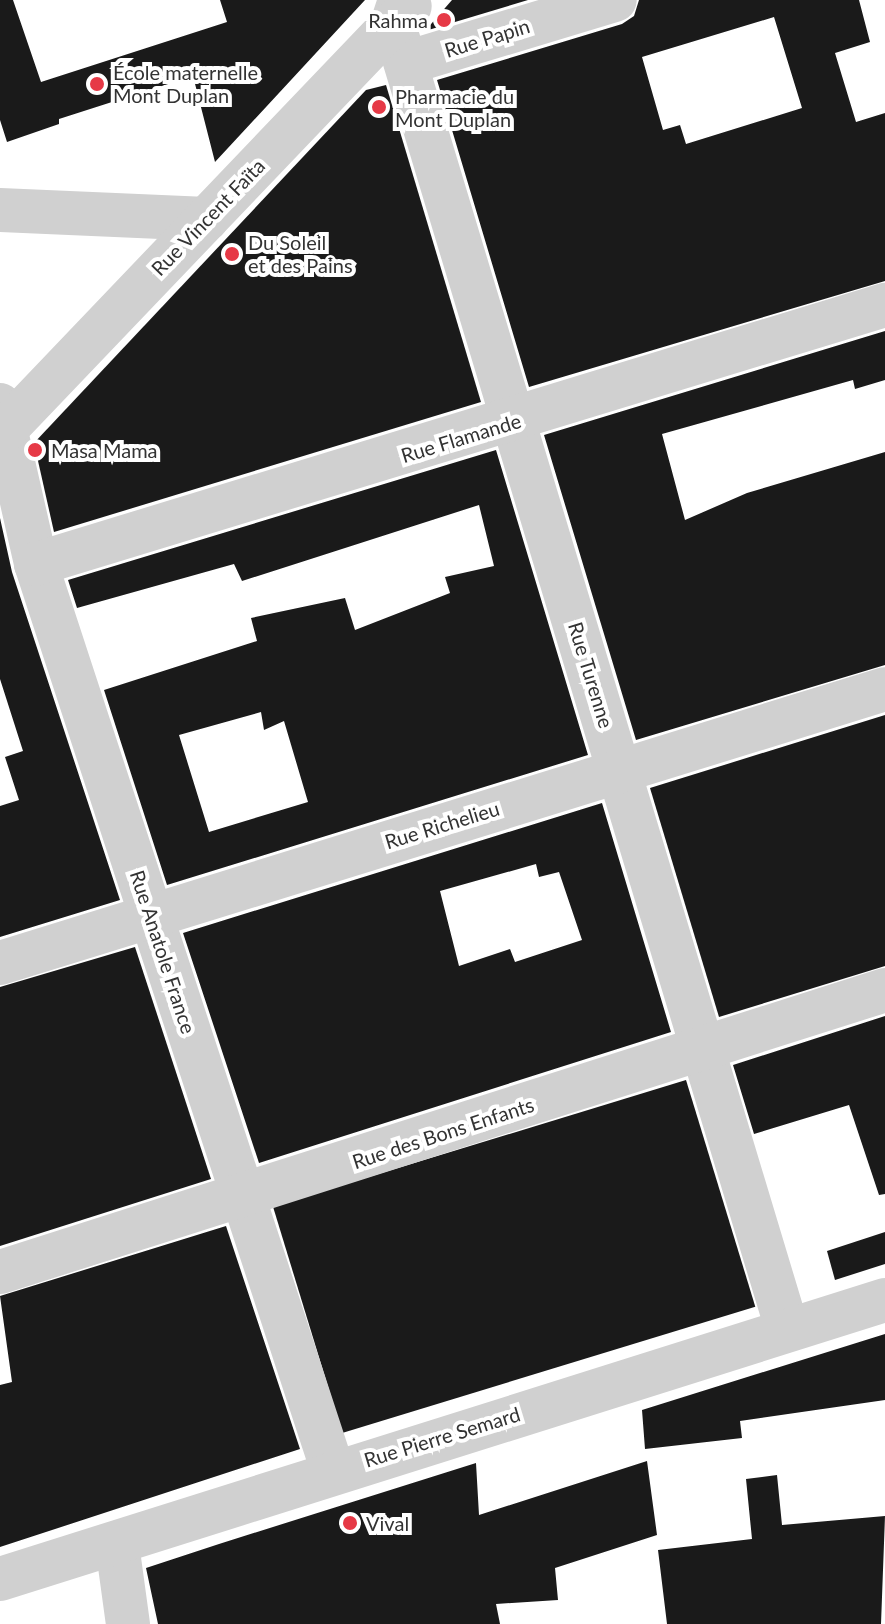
<!DOCTYPE html>
<meta charset="utf-8">
<style>
body{margin:0}
#map{position:relative;width:885px;height:1624px;overflow:hidden;background:#fff;font-family:Lato,sans-serif}
div>[style]{position:absolute}
[style*='--x']{left:calc(var(--x)*1px);top:calc(var(--y)*1px);width:calc(var(--w)*1px);rotate:calc(var(--a)*1deg)}
.building>*{inset:0;background:#1a1a1a;transform-origin:0 0}
.minor>*{height:44px;margin:-22px;padding:0 22px;transform-origin:22px;border-radius:22px;background:#d0d0d0}
.dots>*{width:22px;height:22px;translate:-50% -50%;box-sizing:border-box;border:4px solid #fff;border-radius:50%}
span{translate:-50% -50%;white-space:nowrap;text-align:center;line-height:1.15;-webkit-text-stroke:8px #fff;paint-order:stroke}
.poi-label{font-size:20px;color:#333}
.right{translate:-100% -50%;text-align:right}
.left{translate:0 -50%;text-align:left}
.street-label{font-size:20px;color:#333}
</style>
<div id="map">
<div class="building">
<i style="clip-path:polygon(0 0,13px 0,41px 82px,227px 22px,220px 0,365px 0,215px 162px,193px 76px,59px 119px,59px 124px,7px 142px,0 120px)"></i>
<i style="clip-path:polygon(452px 0,528px 0,425px 31px)"></i>
<i style="clip-path:polygon(evenodd,639px 0,859px 0,870px 42px,835px 53px,856px 122px,885px 113px,885px 281px,529px 387px,437px 80px,622px 24px,634px 16px,639px 0,774px 17px,802px 108px,686px 144px,680px 125px,663px 130px,642px 57px,774px 17px)"></i>
<i style="clip-path:polygon(386px 85px,481px 402px,54px 532px,34px 443px,366px 90px)"></i>
<i style="clip-path:polygon(885px 331px,885px 380px,855px 389px,853px 380px,662px 434px,685px 520px,747px 493px,885px 452px,885px 665px,636px 740px,544px 435px)"></i>
<i style="clip-path:polygon(evenodd,496px 450px,588px 755px,167px 885px,104px 690px,257px 641px,251px 618px,345px 598px,355px 630px,450px 593px,445px 577px,494px 566px,479px 505px,242px 581px,234px 564px,77px 608px,68px 580px,496px 450px,261px 712px,264px 730px,284px 721px,308px 802px,209px 832px,179px 735px,261px 712px)"></i>
<i style="clip-path:polygon(0 518px,12px 572px,120px 900px,0 937px,0 806px,19px 800px,5px 757px,23px 751px,0 679px)"></i>
<i style="clip-path:polygon(885px 715px,885px 966px,719px 1017px,650px 788px)"></i>
<i style="clip-path:polygon(evenodd,602px 803px,671px 1032px,259px 1163px,183px 933px,602px 803px,536px 864px,539px 877px,559px 872px,582px 940px,515px 962px,510px 949px,459px 966px,440px 891px,536px 864px)"></i>
<i style="clip-path:polygon(135px 947px,211px 1179px,0 1246px,0 987px)"></i>
<i style="clip-path:polygon(885px 1016px,885px 1194px,879px 1195px,849px 1105px,754px 1134px,733px 1065px)"></i>
<i style="left:686px;top:1080px;width:237px;height:432px;rotate:73deg"></i>
<i style="clip-path:polygon(226px 1226px,300px 1449px,0 1547px,0 1385px,12px 1382px,0 1296px)"></i>
<i style="clip-path:polygon(885px 1232px,885px 1264px,835px 1280px,827px 1251px)"></i>
<i style="clip-path:polygon(885px 1334px,885px 1400px,740px 1421px,742px 1438px,645px 1449px,642px 1410px)"></i>
<i style="clip-path:polygon(647px 1461px,657px 1535px,555px 1568px,558px 1600px,496px 1604px,500px 1624px,158px 1624px,146px 1568px,219px 1544px,476px 1463px,479px 1515px)"></i>
<i style="clip-path:polygon(777px 1475px,782px 1525px,885px 1516px,881px 1624px,667px 1624px,658px 1550px,752px 1539px,746px 1479px)"></i>
</div>
<div class="minor">
<i style="--x:400;--y:0;--w:23;--a:108"></i>
<i style="--x:393;--y:22;--w:1365;--a:73.22"></i>
<i style="--x:406;--y:63;--w:218;--a:-16.8"></i>
<i style="--x:0;--y:210;--w:207;--a:2.5"></i>
<i style="--x:0;--y:405;--w:163;--a:77.2"></i>
<i style="--x:36;--y:564;--w:954;--a:71.87"></i>
<i style="--x:0;--y:435;--w:593;--a:-46.3"></i>
<i style="--x:36;--y:564;--w:888;--a:-16.97"></i>
<i style="--x:0;--y:963;--w:926;--a:-17.2"></i>
<i style="--x:0;--y:1272;--w:929;--a:-17.67"></i>
<i style="--x:117;--y:1544;--w:81;--a:82.2"></i>
<i style="--x:0;--y:1579;--w:928;--a:-17.5"></i>
</div>
<div class="dots">
<i style="left:444px;top:20px;background:#e63946"></i>
<i style="left:97px;top:84px;background:#e63946"></i>
<i style="left:379px;top:107px;background:#e63946"></i>
<i style="left:232px;top:254px;background:#e63946"></i>
<i style="left:35px;top:450px;background:#e63946"></i>
<i style="left:350px;top:1523px;background:#e63946"></i>
</div>
<div class="poi-label">
<span class="right" style="left:428px;top:20px">Rahma</span>
<span class="left" style="left:113px;top:84px">École maternelle<br>Mont Duplan</span>
<span class="left" style="left:395px;top:108px">Pharmacie du<br>Mont Duplan</span>
<span class="left" style="left:248px;top:254px">Du Soleil<br>et des Pains</span>
<span class="left" style="left:51px;top:450px">Masa Mama</span>
<span class="left" style="left:366px;top:1523px">Vival</span>
</div>
<div class="street-label">
<span style="left:487px;top:38px;rotate:-17deg">Rue Papin</span>
<span style="left:208px;top:217px;rotate:-46deg">Rue Vincent Faïta</span>
<span style="left:461px;top:438px;rotate:-17deg">Rue Flamande</span>
<span style="left:591px;top:675px;rotate:73deg">Rue Turenne</span>
<span style="left:442px;top:825px;rotate:-17deg">Rue Richelieu</span>
<span style="left:163px;top:952px;rotate:72deg">Rue Anatole France</span>
<span style="left:443px;top:1133px;rotate:-18deg">Rue des Bons Enfants</span>
<span style="left:442px;top:1437px;rotate:-17deg">Rue Pierre Semard</span>
</div>
</div>
